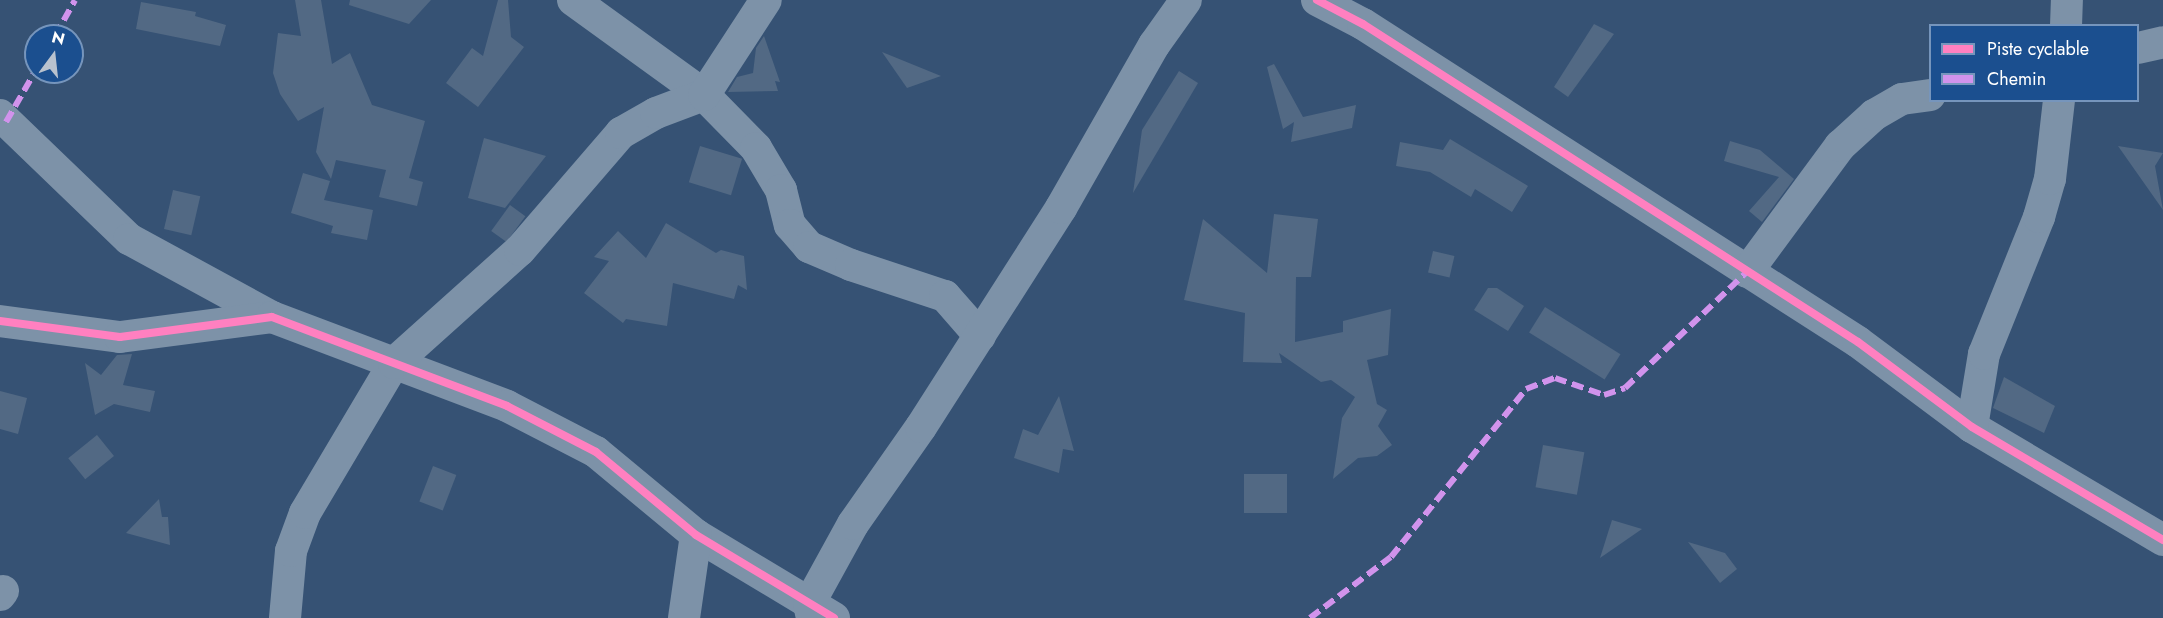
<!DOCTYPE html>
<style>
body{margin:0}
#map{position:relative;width:2163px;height:618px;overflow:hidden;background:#365274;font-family:Jost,sans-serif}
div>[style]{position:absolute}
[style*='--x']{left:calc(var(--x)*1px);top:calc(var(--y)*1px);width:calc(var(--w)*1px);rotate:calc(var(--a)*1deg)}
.building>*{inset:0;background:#526984;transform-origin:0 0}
.street>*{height:32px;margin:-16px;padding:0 16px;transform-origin:16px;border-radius:16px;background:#7d92a8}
.quiet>*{height:6px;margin-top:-3px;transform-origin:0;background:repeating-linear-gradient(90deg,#d193ec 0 12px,transparent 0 18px)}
.cycleway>*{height:8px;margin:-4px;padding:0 4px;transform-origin:4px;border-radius:4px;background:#ff80c0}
span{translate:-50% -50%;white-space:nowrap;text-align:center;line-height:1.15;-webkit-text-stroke:4.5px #1b4f8f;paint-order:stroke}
.legend{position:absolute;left:1929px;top:24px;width:210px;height:78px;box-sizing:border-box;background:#1b4f8f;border:2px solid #7695bc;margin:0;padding:8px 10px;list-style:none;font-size:18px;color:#fff}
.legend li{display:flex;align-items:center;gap:12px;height:30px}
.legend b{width:30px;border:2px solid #7695bc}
.north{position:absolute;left:24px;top:24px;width:60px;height:60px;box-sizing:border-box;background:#1b4f8f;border:2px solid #7695bc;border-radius:50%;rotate:15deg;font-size:16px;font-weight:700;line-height:24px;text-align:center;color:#fff}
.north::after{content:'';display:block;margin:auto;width:21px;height:27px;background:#b9c2ce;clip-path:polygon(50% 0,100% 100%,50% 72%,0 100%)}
</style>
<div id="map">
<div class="building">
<i style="clip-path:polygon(295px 0,321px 0,332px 64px,350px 53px,372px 105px,425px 121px,409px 178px,423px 182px,417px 206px,379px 197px,386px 170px,336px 160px,331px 179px,316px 152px,324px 107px,298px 121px,280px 94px,273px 73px,278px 33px,301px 36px)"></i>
<i style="clip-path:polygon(350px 0,431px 0,409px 24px,349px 5px)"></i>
<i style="clip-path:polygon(498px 0,508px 0,511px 37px,524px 47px,478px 107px,446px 83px,472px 48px,483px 56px)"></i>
<i style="clip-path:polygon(141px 2px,196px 12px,195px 16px,226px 25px,220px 46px,136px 29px)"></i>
<i style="clip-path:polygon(1594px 24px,1614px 34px,1568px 97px,1554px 87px)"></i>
<i style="clip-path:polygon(764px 36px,780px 82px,775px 81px,778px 91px,728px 92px,737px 77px,753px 73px,756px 48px)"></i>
<i style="clip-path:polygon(882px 52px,941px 76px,907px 88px)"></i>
<i style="clip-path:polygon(1274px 64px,1303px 117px,1356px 105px,1352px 128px,1291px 142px,1294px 122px,1283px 129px,1267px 67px)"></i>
<i style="clip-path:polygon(1179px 71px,1198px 83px,1133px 193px,1142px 130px)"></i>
<i style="clip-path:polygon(484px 138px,546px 156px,505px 208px,468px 198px)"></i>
<i style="clip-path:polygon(1450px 139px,1528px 186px,1512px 212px,1475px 189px,1471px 197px,1430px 172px,1396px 166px,1400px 142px,1443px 150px)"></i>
<i style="clip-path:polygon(1730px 141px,1760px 150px,1794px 179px,1762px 222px,1749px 211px,1779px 177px,1724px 161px)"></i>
<i style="left:700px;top:146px;width:44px;height:38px;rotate:17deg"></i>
<i style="clip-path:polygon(2118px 146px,2163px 153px,2155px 166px,2163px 210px)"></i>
<i style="clip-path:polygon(303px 173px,330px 181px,324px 200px,373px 210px,367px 240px,331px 233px,333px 226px,291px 213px)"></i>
<i style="left:173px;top:190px;width:28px;height:40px;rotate:13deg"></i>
<i style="left:510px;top:205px;width:19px;height:32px;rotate:36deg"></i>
<i style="clip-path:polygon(1274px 214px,1318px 219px,1311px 277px,1296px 277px,1295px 342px,1343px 332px,1343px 321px,1391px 309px,1388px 355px,1367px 360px,1377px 404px,1387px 410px,1378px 426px,1392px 445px,1377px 456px,1358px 458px,1333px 479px,1342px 418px,1355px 397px,1331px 380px,1321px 382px,1279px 353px,1282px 363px,1243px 362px,1245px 313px,1184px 300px,1203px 219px,1267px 273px)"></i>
<i style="clip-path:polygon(666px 223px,716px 253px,721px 250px,744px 256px,747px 290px,738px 285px,734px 299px,673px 283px,667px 326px,626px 319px,623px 323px,584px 293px,609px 261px,594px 257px,618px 231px,646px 258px)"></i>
<i style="left:1433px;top:251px;width:22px;height:22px;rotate:13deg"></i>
<i style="clip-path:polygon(1488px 288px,1497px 288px,1524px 306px,1508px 331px,1474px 310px)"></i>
<i style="left:1545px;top:307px;width:89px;height:30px;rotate:32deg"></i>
<i style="clip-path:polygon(132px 354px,123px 385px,155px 391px,150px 412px,114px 404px,95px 415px,85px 363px,101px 375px,117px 355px)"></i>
<i style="clip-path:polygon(2004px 377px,2055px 406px,2044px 433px,1993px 408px)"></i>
<i style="clip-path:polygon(0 391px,27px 398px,18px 434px,0 429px)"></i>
<i style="clip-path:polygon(1059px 396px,1074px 451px,1063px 449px,1059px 473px,1014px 458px,1023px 429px,1038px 435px)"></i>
<i style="left:97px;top:435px;width:27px;height:37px;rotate:51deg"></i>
<i style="left:1543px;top:445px;width:42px;height:43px;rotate:10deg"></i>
<i style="left:433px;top:466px;width:25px;height:38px;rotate:21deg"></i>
<i style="left:1287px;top:474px;width:39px;height:43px;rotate:90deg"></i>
<i style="clip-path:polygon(159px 499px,162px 517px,168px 517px,170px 545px,126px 533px)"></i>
<i style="clip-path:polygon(1612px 520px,1642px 529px,1600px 558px)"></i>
<i style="clip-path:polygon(1688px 542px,1725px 553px,1737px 569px,1720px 583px)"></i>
</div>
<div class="street">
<i style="--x:573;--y:0;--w:162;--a:35.9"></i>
<i style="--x:704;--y:95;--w:74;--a:45.5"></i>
<i style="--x:756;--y:148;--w:49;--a:59.2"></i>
<i style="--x:781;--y:190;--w:36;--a:76"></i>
<i style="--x:790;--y:225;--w:29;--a:49"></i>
<i style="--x:809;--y:247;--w:46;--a:23.2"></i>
<i style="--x:851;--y:265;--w:99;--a:18.3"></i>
<i style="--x:945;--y:296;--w:53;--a:48.8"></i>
<i style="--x:1317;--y:0;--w:52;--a:27.6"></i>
<i style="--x:1363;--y:24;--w:588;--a:32.72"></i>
<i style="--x:1858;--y:342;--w:142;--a:36.7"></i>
<i style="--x:1972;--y:427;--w:222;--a:30.6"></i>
<i style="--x:2066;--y:26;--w:26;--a:-88"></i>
<i style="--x:2138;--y:48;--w:26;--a:-13"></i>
<i style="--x:0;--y:115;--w:179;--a:43.9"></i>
<i style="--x:129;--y:239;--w:163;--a:28.6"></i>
<i style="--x:1747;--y:272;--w:157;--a:-53.6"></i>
<i style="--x:1840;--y:146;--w:46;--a:-42.4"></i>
<i style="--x:1874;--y:115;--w:32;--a:-30"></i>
<i style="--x:1902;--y:99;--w:28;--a:-8"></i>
<i style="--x:0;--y:321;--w:121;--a:7.6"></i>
<i style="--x:120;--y:337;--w:153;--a:-7.5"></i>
<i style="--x:272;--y:317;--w:251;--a:20.7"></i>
<i style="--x:507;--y:406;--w:100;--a:27.3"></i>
<i style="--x:596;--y:452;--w:130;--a:39.7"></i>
<i style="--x:696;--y:535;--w:161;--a:31"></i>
<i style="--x:1972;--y:427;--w:74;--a:-80.7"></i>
<i style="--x:1984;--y:354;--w:148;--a:-68.1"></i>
<i style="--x:2039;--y:217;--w:40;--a:-74"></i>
<i style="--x:2050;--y:179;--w:80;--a:-83.5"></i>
<i style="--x:0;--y:595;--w:5;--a:-53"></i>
<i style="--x:285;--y:618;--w:67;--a:-84.9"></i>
<i style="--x:291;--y:551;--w:40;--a:-69.8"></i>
<i style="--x:305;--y:513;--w:174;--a:-59.3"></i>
<i style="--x:394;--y:363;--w:169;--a:-41.9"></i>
<i style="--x:520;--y:250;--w:155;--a:-49.2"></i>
<i style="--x:621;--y:133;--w:40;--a:-29.7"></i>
<i style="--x:656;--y:113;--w:51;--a:-20.6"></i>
<i style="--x:704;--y:95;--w:113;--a:-56.9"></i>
<i style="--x:684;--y:618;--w:84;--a:-81.8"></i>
<i style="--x:812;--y:618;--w:14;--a:-102"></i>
<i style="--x:809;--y:604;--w:91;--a:-61.2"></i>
<i style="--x:853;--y:524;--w:118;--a:-55"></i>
<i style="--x:921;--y:427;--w:260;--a:-57.4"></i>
<i style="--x:1061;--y:208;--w:188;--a:-60.3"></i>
<i style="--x:1154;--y:45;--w:55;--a:-54.6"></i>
</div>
<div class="quiet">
<i style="--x:55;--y:36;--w:41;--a:-60.9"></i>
<i style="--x:6;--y:122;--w:60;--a:-60"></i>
<i style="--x:1310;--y:618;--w:101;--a:-37"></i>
<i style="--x:1391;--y:557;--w:216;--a:-51.2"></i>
<i style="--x:1526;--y:389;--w:31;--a:-21"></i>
<i style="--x:1555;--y:378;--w:52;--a:19.1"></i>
<i style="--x:1604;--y:395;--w:22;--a:-18"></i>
<i style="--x:1625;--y:388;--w:168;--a:-43.6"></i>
</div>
<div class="cycleway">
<i style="--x:1317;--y:0;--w:52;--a:27.6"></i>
<i style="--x:1363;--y:24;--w:588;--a:32.72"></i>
<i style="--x:1858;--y:342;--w:142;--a:36.7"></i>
<i style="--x:1972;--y:427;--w:222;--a:30.6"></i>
<i style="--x:0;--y:321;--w:121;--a:7.6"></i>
<i style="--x:120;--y:337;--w:153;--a:-7.5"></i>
<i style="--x:272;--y:317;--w:251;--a:20.7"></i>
<i style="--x:507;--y:406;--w:100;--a:27.3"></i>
<i style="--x:596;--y:452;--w:130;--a:39.7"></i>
<i style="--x:696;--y:535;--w:161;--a:31"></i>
</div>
<ul class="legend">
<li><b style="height:8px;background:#ff80c0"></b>Piste cyclable</li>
<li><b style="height:8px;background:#d193ec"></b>Chemin</li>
</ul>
<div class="north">N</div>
</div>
